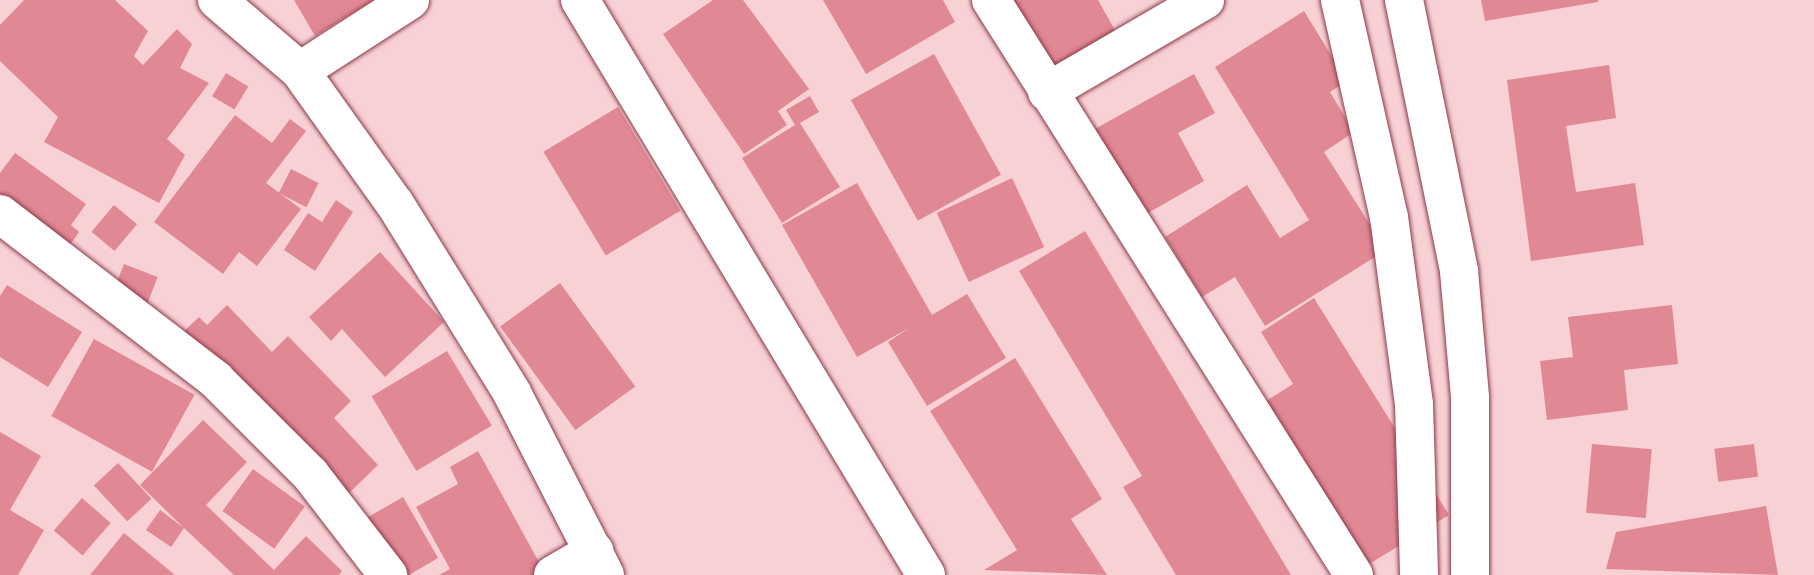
<!DOCTYPE html>
<style>
body{margin:0}
#map{position:relative;width:1814px;height:575px;overflow:hidden;background:#f8d1d5;font-family:"IBM Plex Sans",sans-serif}
div>[style]{position:absolute}
[style*='--x']{left:calc(var(--x)*1px);top:calc(var(--y)*1px);width:calc(var(--w)*1px);rotate:calc(var(--a)*1deg)}
.building>*{inset:0;background:#e18895;transform-origin:0 0}
.roads{filter:drop-shadow(0 0 2px #8a3a49) drop-shadow(0 0 2px #8a3a49)}
.minor>*{height:38px;margin:-19px;padding:0 19px;transform-origin:19px;border-radius:19px;background:#fff}
.tertiary>*{height:38px;margin:-19px;padding:0 19px;transform-origin:19px;border-radius:19px;background:#fff}
span{translate:-50% -50%;white-space:nowrap;text-align:center;line-height:1.15;-webkit-text-stroke:6px #f8d1d5;paint-order:stroke}
</style>
<div id="map">
<div class="building">
<i style="clip-path:polygon(24px 0,115px 0,148px 31px,134px 56px,143px 65px,177px 29px,192px 44px,180px 68px,209px 83px,167px 139px,185px 155px,159px 203px,44px 142px,58px 117px,0 61px,0 25px)"></i>
<i style="clip-path:polygon(294px 0,374px 0,315px 36px)"></i>
<i style="clip-path:polygon(713px 0,743px 0,809px 89px,778px 111px,787px 125px,744px 154px,663px 34px)"></i>
<i style="clip-path:polygon(823px 0,943px 0,955px 22px,866px 74px)"></i>
<i style="clip-path:polygon(1010px 0,1098px 0,1116px 32px,1051px 70px)"></i>
<i style="clip-path:polygon(1481px 0,1598px 0,1598px 2px,1485px 21px)"></i>
<i style="clip-path:polygon(1304px 11px,1347px 81px,1330px 92px,1354px 132px,1324px 152px,1386px 250px,1265px 326px,1235px 277px,1202px 297px,1165px 237px,1247px 185px,1280px 238px,1309px 220px,1215px 67px)"></i>
<i style="left:934px;top:54px;width:138px;height:95px;rotate:61deg"></i>
<i style="clip-path:polygon(1609px 65px,1616px 118px,1566px 126px,1576px 192px,1635px 183px,1644px 245px,1531px 261px,1507px 80px)"></i>
<i style="left:226px;top:73px;width:26px;height:27px;rotate:31deg"></i>
<i style="clip-path:polygon(1194px 74px,1215px 113px,1178px 133px,1204px 181px,1141px 217px,1093px 130px)"></i>
<i style="clip-path:polygon(810px 96px,819px 112px,800px 123px,840px 187px,782px 223px,742px 158px,795px 125px,786px 110px)"></i>
<i style="left:618px;top:107px;width:121px;height:87px;rotate:59deg"></i>
<i style="clip-path:polygon(235px 115px,272px 143px,290px 119px,306px 131px,266px 183px,301px 209px,257px 266px,239px 252px,223px 274px,154px 222px)"></i>
<i style="clip-path:polygon(15px 153px,86px 204px,71px 225px,79px 232px,61px 258px,0 214px,0 173px)"></i>
<i style="left:291px;top:169px;width:31px;height:27px;rotate:27deg"></i>
<i style="left:1012px;top:178px;width:76px;height:83px;rotate:65deg"></i>
<i style="clip-path:polygon(857px 183px,932px 315px,967px 294px,1006px 358px,927px 406px,888px 342px,909px 328px,857px 357px,782px 225px)"></i>
<i style="clip-path:polygon(336px 200px,353px 212px,315px 271px,284px 250px,308px 213px,322px 222px)"></i>
<i style="left:114px;top:205px;width:30px;height:35px;rotate:40deg"></i>
<i style="clip-path:polygon(1085px 231px,1291px 575px,1176px 575px,1123px 487px,1142px 476px,1019px 271px)"></i>
<i style="clip-path:polygon(380px 252px,444px 322px,385px 377px,342px 329px,331px 341px,309px 317px)"></i>
<i style="left:124px;top:264px;width:36px;height:30px;rotate:21deg"></i>
<i style="left:560px;top:283px;width:128px;height:74px;rotate:54deg"></i>
<i style="clip-path:polygon(7px 285px,82px 332px,48px 387px,0 357px,0 296px)"></i>
<i style="clip-path:polygon(1314px 298px,1449px 515px,1366px 566px,1263px 403px,1293px 384px,1261px 332px)"></i>
<i style="clip-path:polygon(227px 305px,272px 352px,288px 336px,351px 401px,334px 418px,378px 465px,346px 496px,181px 334px,199px 317px,207px 325px)"></i>
<i style="clip-path:polygon(1672px 305px,1678px 364px,1624px 370px,1628px 410px,1547px 420px,1540px 361px,1573px 357px,1568px 317px)"></i>
<i style="left:94px;top:339px;width:115px;height:88px;rotate:29deg"></i>
<i style="left:447px;top:351px;width:87px;height:88px;rotate:59deg"></i>
<i style="clip-path:polygon(1015px 358px,1102px 499px,1071px 519px,1107px 575px,984px 570px,1017px 550px,930px 411px)"></i>
<i style="clip-path:polygon(203px 420px,247px 462px,206px 505px,274px 570px,306px 536px,342px 571px,339px 575px,234px 575px,184px 528px,171px 547px,146px 530px,160px 510px,184px 528px,140px 485px)"></i>
<i style="clip-path:polygon(0 432px,41px 456px,10px 510px,44px 530px,18px 575px,0 575px)"></i>
<i style="left:1592px;top:444px;width:60px;height:69px;rotate:5deg"></i>
<i style="left:1754px;top:444px;width:33px;height:40px;rotate:83deg"></i>
<i style="clip-path:polygon(478px 451px,546px 575px,439px 575px,450px 569px,416px 507px,458px 484px,450px 467px)"></i>
<i style="left:118px;top:463px;width:49px;height:33px;rotate:47deg"></i>
<i style="left:253px;top:469px;width:64px;height:52px;rotate:36deg"></i>
<i style="clip-path:polygon(403px 497px,438px 558px,409px 575px,385px 575px,356px 524px)"></i>
<i style="left:82px;top:498px;width:38px;height:43px;rotate:41deg"></i>
<i style="clip-path:polygon(1766px 506px,1778px 575px,1606px 569px,1616px 532px)"></i>
<i style="clip-path:polygon(124px 533px,175px 575px,90px 575px)"></i>
</div>
<div class="roads">
<div class="minor">
<i style="--x:217;--y:0;--w:109;--a:40.5"></i>
<i style="--x:300;--y:71;--w:163;--a:54.5"></i>
<i style="--x:395;--y:204;--w:222;--a:58.2"></i>
<i style="--x:512;--y:393;--w:204;--a:62.9"></i>
<i style="--x:580;--y:0;--w:671;--a:58.96"></i>
<i style="--x:991;--y:0;--w:680;--a:57.74"></i>
<i style="--x:300;--y:71;--w:131;--a:-32.8"></i>
<i style="--x:1047;--y:92;--w:183;--a:-30.2"></i>
<i style="--x:0;--y:214;--w:272;--a:37.5"></i>
<i style="--x:216;--y:380;--w:133;--a:45"></i>
<i style="--x:310;--y:474;--w:128;--a:52.3"></i>
<i style="--x:553;--y:575;--w:48;--a:-30.3"></i>
</div>
<div class="tertiary">
<i style="--x:1340;--y:0;--w:222;--a:77.3"></i>
<i style="--x:1389;--y:217;--w:189;--a:82.4"></i>
<i style="--x:1414;--y:404;--w:171;--a:88.3"></i>
<i style="--x:1404;--y:0;--w:277;--a:78.5"></i>
<i style="--x:1459;--y:271;--w:127;--a:85"></i>
<i style="--x:1470;--y:398;--w:177;--a:90"></i>
</div>
</div>
</div>
